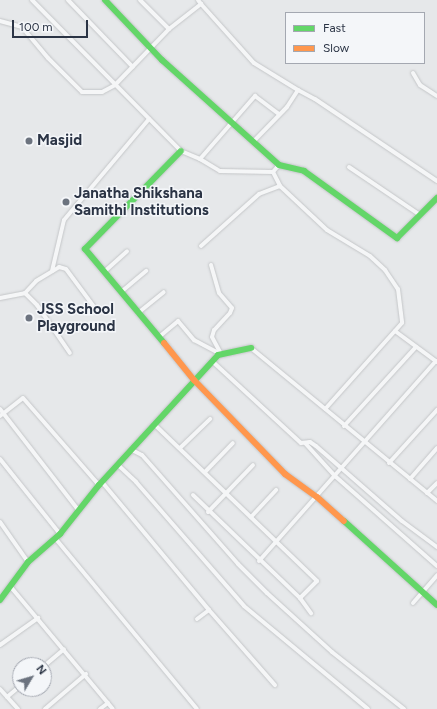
<!DOCTYPE html>
<style>
body{margin:0}
#map{position:relative;width:437px;height:709px;overflow:hidden;background:#e6e8ea;font-family:Figtree,sans-serif}
div>[style]{position:absolute}
[style*='--x']{left:calc(var(--x)*1px);top:calc(var(--y)*1px);width:calc(var(--w)*1px);rotate:calc(var(--a)*1deg)}
.roads{filter:drop-shadow(0 0 1px #c4c6c8) drop-shadow(0 0 1px #c4c6c8)}
.street>*{height:4px;margin:-2px;padding:0 2px;transform-origin:2px;border-radius:2px;background:#f5f6f7}
.fast>*{height:6px;margin:-3px;padding:0 3px;transform-origin:3px;border-radius:3px;background:#63d668}
.slow>*{height:6px;margin:-3px;padding:0 3px;transform-origin:3px;border-radius:3px;background:#ff974d}
.dots>*{width:11px;height:11px;translate:-50% -50%;box-sizing:border-box;border:2px solid #f4f6f9;border-radius:50%}
span{translate:-50% -50%;white-space:nowrap;text-align:center;line-height:1.15;-webkit-text-stroke:3px #f4f6f9;paint-order:stroke}
.poi-label{font-size:15px;color:#2b3445;font-weight:700}
.left{translate:0 -50%;text-align:left}
.legend{position:absolute;left:285px;top:12px;width:140px;height:52px;box-sizing:border-box;background:#f4f6f9;border:1px solid #a4a8b1;margin:0;padding:5px 7px;list-style:none;font-size:12px;color:#2b3445}
.legend li{display:flex;align-items:center;gap:8px;height:20px}
.legend b{width:20px;border:1px solid #a4a8b1}
.north{position:absolute;left:12px;top:657px;width:40px;height:40px;box-sizing:border-box;background:#f4f6f9;border:1px solid #a4a8b1;border-radius:50%;rotate:52deg;font-size:11px;font-weight:700;line-height:16px;text-align:center;color:#2b3445}
.north::after{content:'';display:block;margin:auto;width:14px;height:18px;background:#6c737f;clip-path:polygon(50% 0,100% 100%,50% 72%,0 100%)}
.scale{position:absolute;left:12px;top:20px;width:76px;height:18px;box-sizing:border-box;border:2px solid #2b3445;border-top:0;padding-left:5px;font-size:12px;line-height:14px;white-space:nowrap;color:#2b3445;-webkit-text-stroke:3px #f4f6f9;paint-order:stroke}
</style>
<div id="map">
<div class="roads">
<div class="street">
<i style="--x:32;--y:0;--w:212;--a:45.4"></i>
<i style="--x:181;--y:151;--w:21;--a:23"></i>
<i style="--x:200;--y:159;--w:84;--a:-48.9"></i>
<i style="--x:255;--y:96;--w:30;--a:37"></i>
<i style="--x:68;--y:0;--w:93;--a:45.9"></i>
<i style="--x:201;--y:4;--w:79;--a:48.1"></i>
<i style="--x:254;--y:63;--w:52;--a:31.5"></i>
<i style="--x:298;--y:90;--w:20;--a:123"></i>
<i style="--x:287;--y:107;--w:49;--a:134.2"></i>
<i style="--x:0;--y:21;--w:23;--a:15"></i>
<i style="--x:22;--y:27;--w:40;--a:50"></i>
<i style="--x:48;--y:58;--w:48;--a:45"></i>
<i style="--x:82;--y:92;--w:20;--a:0"></i>
<i style="--x:102;--y:92;--w:15;--a:-28"></i>
<i style="--x:115;--y:85;--w:78;--a:-46"></i>
<i style="--x:169;--y:29;--w:41;--a:-135"></i>
<i style="--x:169;--y:29;--w:41;--a:-38"></i>
<i style="--x:201;--y:4;--w:5;--a:-127"></i>
<i style="--x:413;--y:73;--w:14;--a:60"></i>
<i style="--x:420;--y:85;--w:20;--a:33"></i>
<i style="--x:298;--y:90;--w:19;--a:28"></i>
<i style="--x:315;--y:99;--w:147;--a:33.9"></i>
<i style="--x:200;--y:159;--w:23;--a:31"></i>
<i style="--x:220;--y:171;--w:53;--a:1.1"></i>
<i style="--x:279;--y:165;--w:9;--a:131"></i>
<i style="--x:273;--y:172;--w:16;--a:63"></i>
<i style="--x:280;--y:186;--w:64;--a:43.1"></i>
<i style="--x:327;--y:230;--w:50;--a:31.2"></i>
<i style="--x:370;--y:256;--w:21;--a:43"></i>
<i style="--x:385;--y:270;--w:23;--a:56"></i>
<i style="--x:398;--y:289;--w:34;--a:83"></i>
<i style="--x:402;--y:323;--w:115;--a:131.8"></i>
<i style="--x:349;--y:167;--w:86;--a:34.1"></i>
<i style="--x:201;--y:246;--w:78;--a:-41.9"></i>
<i style="--x:259;--y:194;--w:22;--a:-21"></i>
<i style="--x:211;--y:265;--w:29;--a:74"></i>
<i style="--x:219;--y:293;--w:20;--a:49"></i>
<i style="--x:232;--y:308;--w:5;--a:112"></i>
<i style="--x:230;--y:313;--w:23;--a:133"></i>
<i style="--x:214;--y:330;--w:7;--a:106"></i>
<i style="--x:212;--y:337;--w:19;--a:62"></i>
<i style="--x:52;--y:271;--w:52;--a:-76.8"></i>
<i style="--x:64;--y:220;--w:132;--a:-49.9"></i>
<i style="--x:104;--y:272;--w:31;--a:-42"></i>
<i style="--x:121;--y:292;--w:33;--a:-40"></i>
<i style="--x:25;--y:293;--w:16;--a:-47"></i>
<i style="--x:36;--y:281;--w:27;--a:-31"></i>
<i style="--x:59;--y:267;--w:7;--a:16"></i>
<i style="--x:66;--y:269;--w:49;--a:53.4"></i>
<i style="--x:0;--y:298;--w:25;--a:-11"></i>
<i style="--x:25;--y:293;--w:17;--a:45"></i>
<i style="--x:37;--y:305;--w:58;--a:55.5"></i>
<i style="--x:138;--y:313;--w:33;--a:-39"></i>
<i style="--x:395;--y:331;--w:52;--a:36.4"></i>
<i style="--x:159;--y:337;--w:25;--a:-40"></i>
<i style="--x:178;--y:321;--w:25;--a:50"></i>
<i style="--x:194;--y:340;--w:30;--a:28"></i>
<i style="--x:251;--y:348;--w:241;--a:39.4"></i>
<i style="--x:212;--y:361;--w:121;--a:42.7"></i>
<i style="--x:301;--y:443;--w:9;--a:-6"></i>
<i style="--x:310;--y:442;--w:7;--a:34"></i>
<i style="--x:316;--y:446;--w:114;--a:41.1"></i>
<i style="--x:402;--y:521;--w:44;--a:36.6"></i>
<i style="--x:0;--y:409;--w:129;--a:52.2"></i>
<i style="--x:0;--y:416;--w:29;--a:-38"></i>
<i style="--x:23;--y:398;--w:116;--a:48.9"></i>
<i style="--x:155;--y:425;--w:225;--a:43.9"></i>
<i style="--x:317;--y:581;--w:24;--a:135"></i>
<i style="--x:344;--y:426;--w:107;--a:-47.7"></i>
<i style="--x:305;--y:443;--w:45;--a:47.7"></i>
<i style="--x:335;--y:476;--w:136;--a:41.4"></i>
<i style="--x:180;--y:448;--w:42;--a:-44"></i>
<i style="--x:132;--y:450;--w:11;--a:27"></i>
<i style="--x:142;--y:455;--w:145;--a:48.6"></i>
<i style="--x:238;--y:564;--w:41;--a:45"></i>
<i style="--x:267;--y:593;--w:88;--a:42.2"></i>
<i style="--x:332;--y:652;--w:92;--a:38.4"></i>
<i style="--x:0;--y:459;--w:96;--a:51.3"></i>
<i style="--x:389;--y:463;--w:72;--a:-47.8"></i>
<i style="--x:118;--y:465;--w:25;--a:43"></i>
<i style="--x:136;--y:482;--w:164;--a:48.9"></i>
<i style="--x:244;--y:606;--w:161;--a:39.7"></i>
<i style="--x:205;--y:472;--w:40;--a:-46"></i>
<i style="--x:410;--y:479;--w:41;--a:-48.9"></i>
<i style="--x:102;--y:482;--w:167;--a:50.1"></i>
<i style="--x:209;--y:610;--w:100;--a:48.7"></i>
<i style="--x:427;--y:493;--w:14;--a:-45"></i>
<i style="--x:193;--y:495;--w:149;--a:43.9"></i>
<i style="--x:300;--y:598;--w:19;--a:54"></i>
<i style="--x:208;--y:512;--w:65;--a:-46.2"></i>
<i style="--x:251;--y:517;--w:37;--a:-47"></i>
<i style="--x:0;--y:522;--w:49;--a:55"></i>
<i style="--x:55;--y:538;--w:222;--a:50.3"></i>
<i style="--x:259;--y:561;--w:267;--a:-48.5"></i>
<i style="--x:10;--y:586;--w:160;--a:50.1"></i>
<i style="--x:413;--y:603;--w:37;--a:-49"></i>
<i style="--x:197;--y:619;--w:15;--a:-37"></i>
<i style="--x:0;--y:645;--w:47;--a:-35.4"></i>
<i style="--x:44;--y:666;--w:26;--a:-40"></i>
<i style="--x:0;--y:689;--w:27;--a:48"></i>
<i style="--x:7;--y:697;--w:17;--a:-40"></i>
<i style="--x:45;--y:709;--w:54;--a:-40.5"></i>
<i style="--x:100;--y:709;--w:10;--a:-37"></i>
</div>
<div class="fast">
<i style="--x:105;--y:0;--w:83;--a:46.5"></i>
<i style="--x:162;--y:60;--w:157;--a:41.9"></i>
<i style="--x:279;--y:165;--w:26;--a:13"></i>
<i style="--x:304;--y:171;--w:115;--a:35.8"></i>
<i style="--x:397;--y:238;--w:57;--a:-45"></i>
<i style="--x:164;--y:343;--w:123;--a:-130"></i>
<i style="--x:85;--y:249;--w:137;--a:-45.6"></i>
<i style="--x:344;--y:521;--w:125;--a:42.1"></i>
<i style="--x:0;--y:600;--w:47;--a:-53.6"></i>
<i style="--x:28;--y:562;--w:43;--a:-41.2"></i>
<i style="--x:60;--y:534;--w:63;--a:-51.5"></i>
<i style="--x:99;--y:485;--w:176;--a:-47.5"></i>
<i style="--x:218;--y:355;--w:34;--a:-12"></i>
</div>
<div class="slow">
<i style="--x:164;--y:343;--w:48;--a:51"></i>
<i style="--x:194;--y:380;--w:131;--a:45.9"></i>
<i style="--x:285;--y:474;--w:39;--a:36"></i>
<i style="--x:317;--y:497;--w:36;--a:42"></i>
</div>
</div>
<div class="dots">
<i style="left:29px;top:141px;background:#6c737f"></i>
<i style="left:66px;top:202px;background:#6c737f"></i>
<i style="left:29px;top:318px;background:#6c737f"></i>
</div>
<div class="poi-label">
<span class="left" style="left:37px;top:141px">Masjid</span>
<span class="left" style="left:74px;top:202px">Janatha Shikshana<br>Samithi Institutions</span>
<span class="left" style="left:37px;top:318px">JSS School<br>Playground</span>
</div>
<ul class="legend">
<li><b style="height:5px;background:#63d668"></b>Fast</li>
<li><b style="height:5px;background:#ff974d"></b>Slow</li>
</ul>
<div class="north">N</div>
<div class="scale">100 m</div>
</div>
